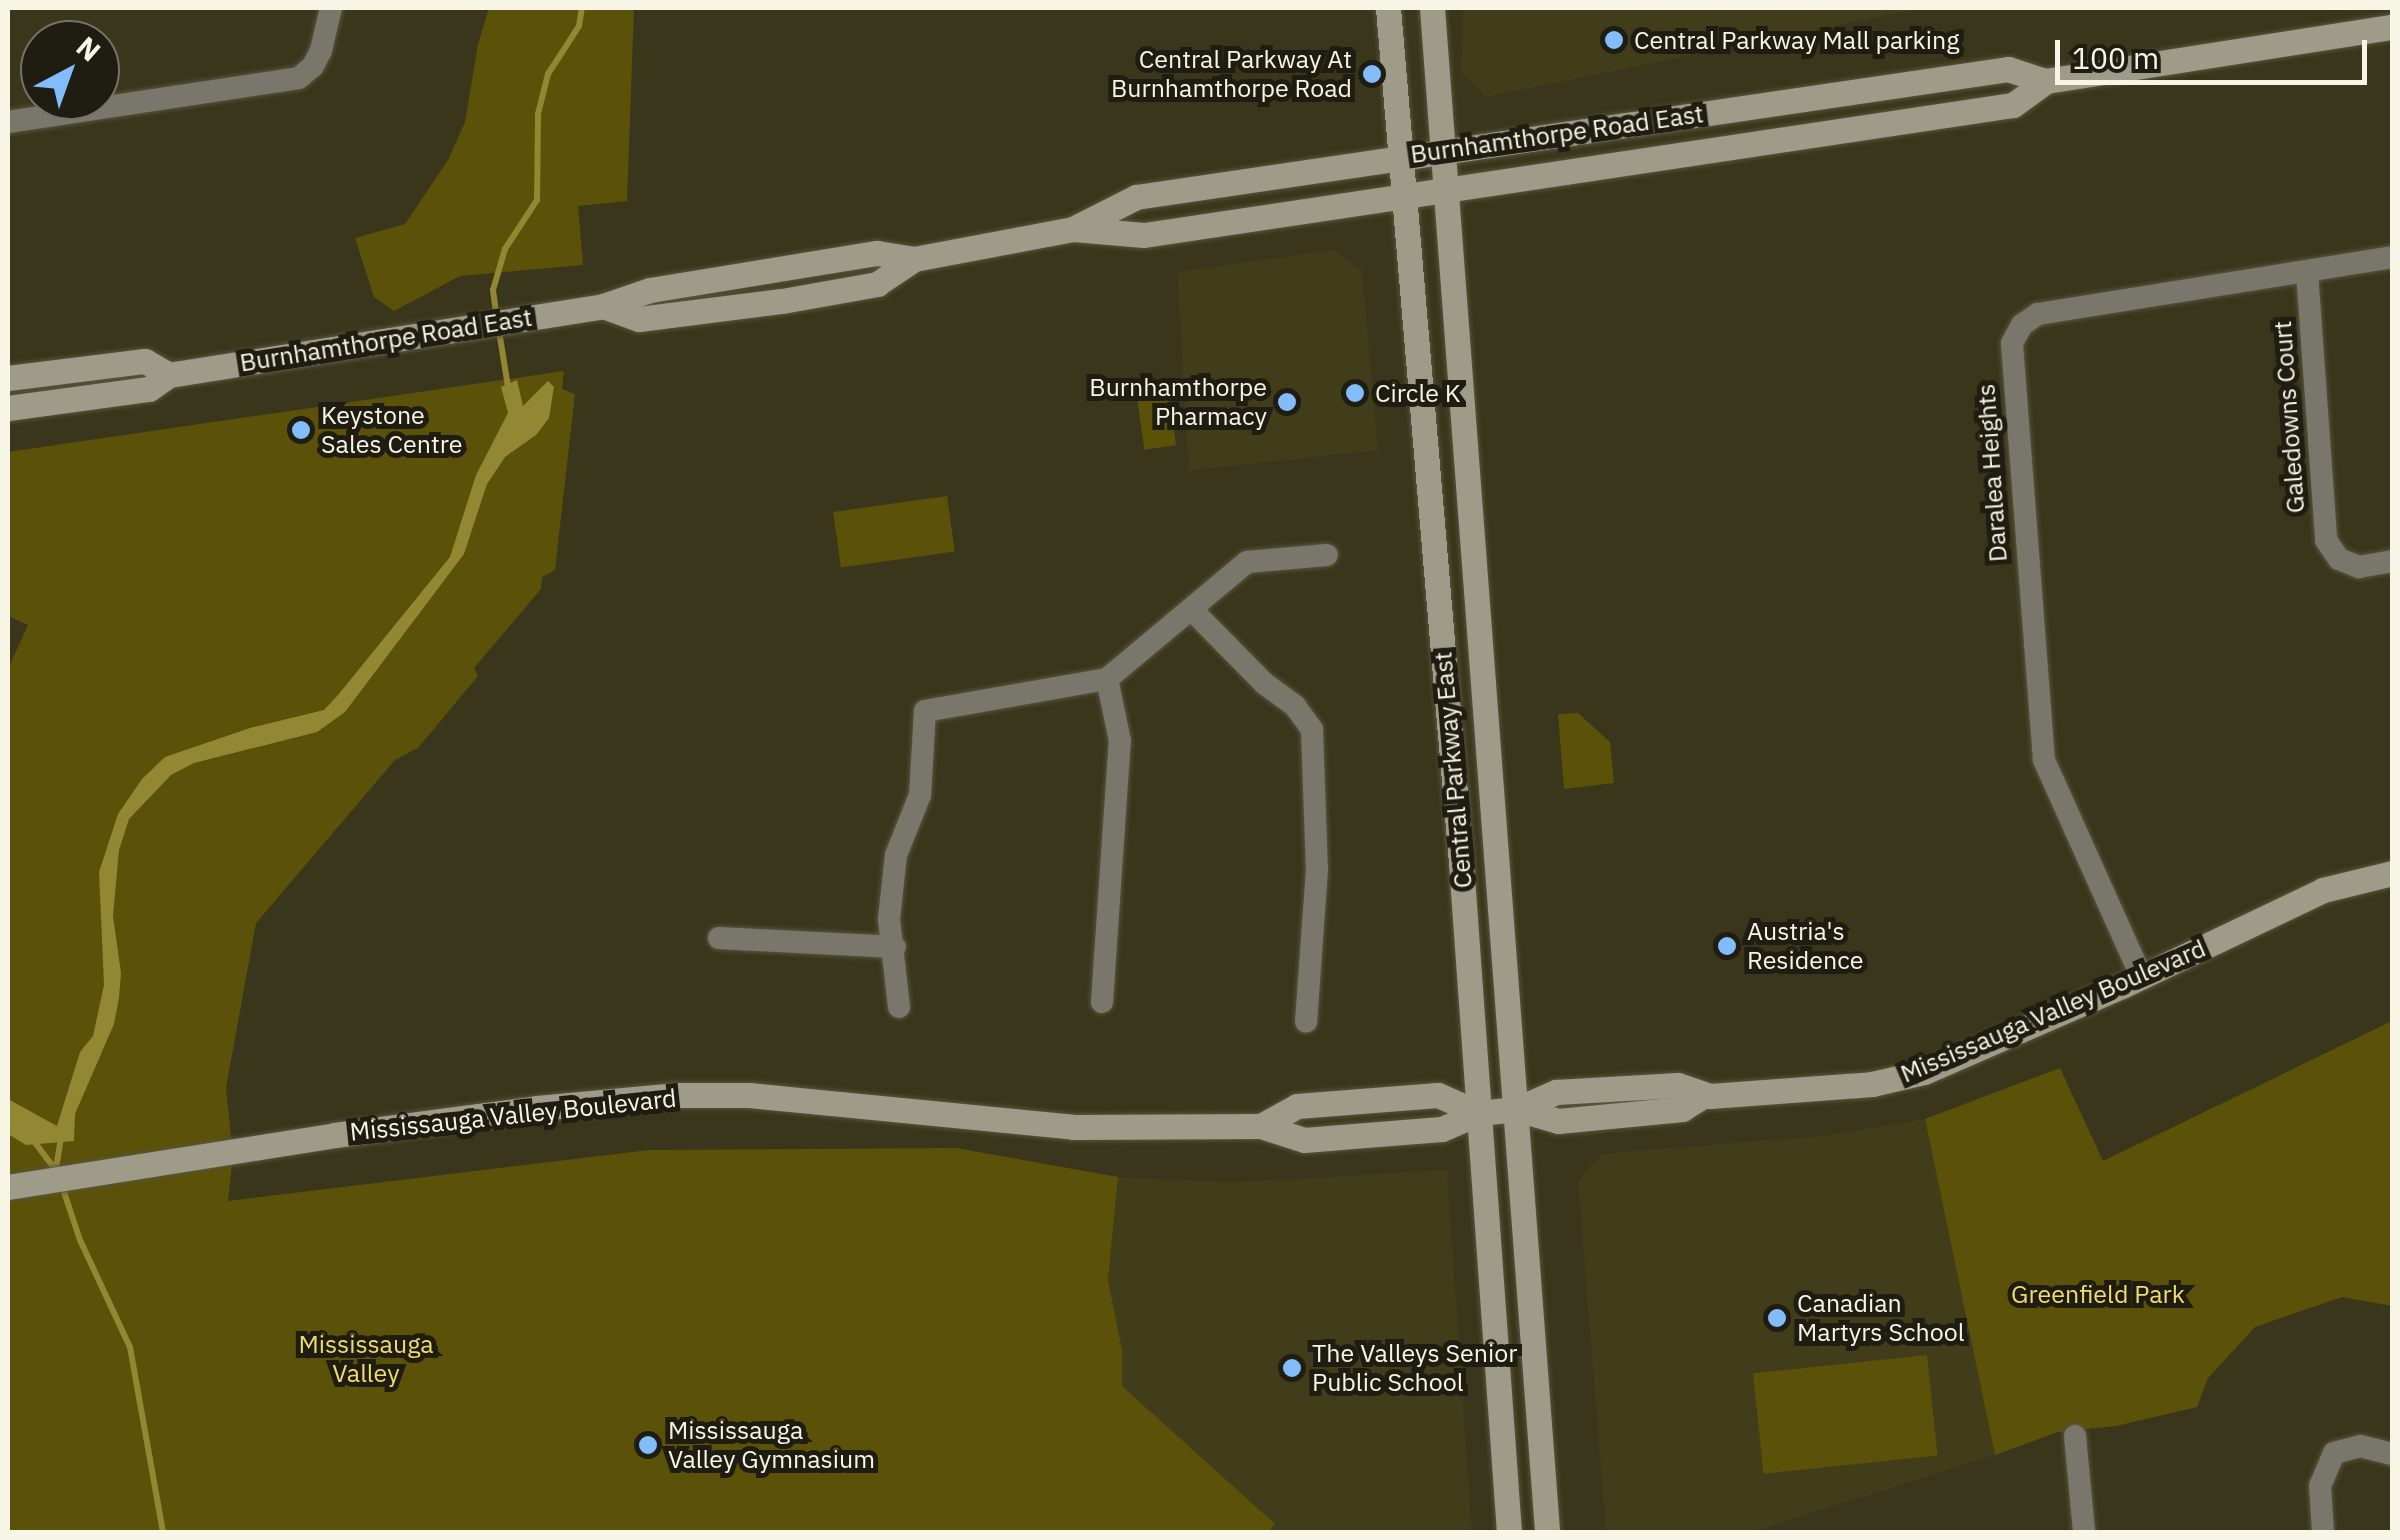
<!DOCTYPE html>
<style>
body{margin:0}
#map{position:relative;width:2400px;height:1540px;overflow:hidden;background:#3a361c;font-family:"IBM Plex Sans",sans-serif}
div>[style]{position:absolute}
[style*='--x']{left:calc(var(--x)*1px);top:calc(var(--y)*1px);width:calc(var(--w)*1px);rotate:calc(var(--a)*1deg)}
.built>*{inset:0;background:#413c1a}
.green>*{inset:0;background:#5b5108;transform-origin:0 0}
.water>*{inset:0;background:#938733}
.stream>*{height:6px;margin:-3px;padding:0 3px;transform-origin:3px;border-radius:3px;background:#938733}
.roads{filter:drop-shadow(0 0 2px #58553c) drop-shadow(0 0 2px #58553c)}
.street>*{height:22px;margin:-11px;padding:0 11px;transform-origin:11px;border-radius:11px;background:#79776b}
.secondary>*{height:25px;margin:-12.5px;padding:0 12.5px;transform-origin:12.5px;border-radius:12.5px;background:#9e9c88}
.dots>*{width:28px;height:28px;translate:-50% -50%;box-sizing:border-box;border:5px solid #1f1d12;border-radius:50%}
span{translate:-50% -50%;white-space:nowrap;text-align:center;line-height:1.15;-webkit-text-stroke:10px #1f1d12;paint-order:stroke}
.poi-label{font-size:25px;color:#f7f5e6}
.left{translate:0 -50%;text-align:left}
.right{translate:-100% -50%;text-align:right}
.street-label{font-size:25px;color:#f7f5e6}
.park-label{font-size:25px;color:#eedd6c}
.frame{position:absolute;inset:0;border:10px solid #f7f5e6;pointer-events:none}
.north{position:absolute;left:20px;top:20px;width:100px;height:100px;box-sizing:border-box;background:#1f1d12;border:2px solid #757367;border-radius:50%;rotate:41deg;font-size:28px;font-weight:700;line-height:40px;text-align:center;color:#f7f5e6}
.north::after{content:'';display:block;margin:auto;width:35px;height:45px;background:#82bcfa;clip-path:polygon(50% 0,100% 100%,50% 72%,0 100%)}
.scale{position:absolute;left:2055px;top:40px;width:312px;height:45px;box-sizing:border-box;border:5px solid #f7f5e6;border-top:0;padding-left:12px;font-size:30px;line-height:35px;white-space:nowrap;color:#f7f5e6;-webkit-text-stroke:8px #1f1d12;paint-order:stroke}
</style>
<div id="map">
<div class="built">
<i style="clip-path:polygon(1463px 8px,1918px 8px,1918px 9px,1486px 97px,1461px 73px)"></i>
<i style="clip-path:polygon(1333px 250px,1362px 271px,1378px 450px,1189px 470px,1177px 272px)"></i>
<i style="clip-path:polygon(1925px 1119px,1995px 1455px,1752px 1532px,1606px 1532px,1578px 1181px,1602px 1154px,1824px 1136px)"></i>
<i style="clip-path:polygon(1447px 1170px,1472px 1532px,1268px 1532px,1274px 1524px,1122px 1386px,1122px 1350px,1108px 1280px,1118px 1177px,1231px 1183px)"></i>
</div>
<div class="green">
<i style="clip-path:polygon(489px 8px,634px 8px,627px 201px,578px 206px,583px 265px,460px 276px,394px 311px,374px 297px,355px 238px,405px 224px,448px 160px,465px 122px,478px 44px)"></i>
<i style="clip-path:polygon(564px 371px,562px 389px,575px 394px,555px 570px,542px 577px,541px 589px,474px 668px,478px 676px,418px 748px,395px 760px,256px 923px,226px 1088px,233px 1155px,228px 1201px,649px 1150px,956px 1148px,1118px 1177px,1108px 1280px,1122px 1350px,1122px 1386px,1275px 1524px,1268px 1532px,8px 1532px,8px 669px,28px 625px,8px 616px,8px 452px)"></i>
<i style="left:1167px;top:381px;width:65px;height:32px;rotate:82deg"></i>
<i style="left:947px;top:496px;width:56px;height:115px;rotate:82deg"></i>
<i style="clip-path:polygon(1578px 713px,1610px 742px,1614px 783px,1564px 789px,1558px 714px)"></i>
<i style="clip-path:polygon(2392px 1021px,2392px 1306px,2342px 1297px,2255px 1327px,2208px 1378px,2197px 1407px,2116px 1426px,2058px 1432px,1995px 1455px,1925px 1119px,2060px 1068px,2103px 1161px)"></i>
<i style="left:1927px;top:1355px;width:101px;height:175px;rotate:84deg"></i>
</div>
<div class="water">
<i style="clip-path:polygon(517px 380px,523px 406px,548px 381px,554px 387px,549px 418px,536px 435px,505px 457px,487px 484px,464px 554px,345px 712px,317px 732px,194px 763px,171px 775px,129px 819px,119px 850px,113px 916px,121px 973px,119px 998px,114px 1024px,75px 1114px,74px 1141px,26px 1145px,8px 1134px,8px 1099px,57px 1126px,80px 1052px,93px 1036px,104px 985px,99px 872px,118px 814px,142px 779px,165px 757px,250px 728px,324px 710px,338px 695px,450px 557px,476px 475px,508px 413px,501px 387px)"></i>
</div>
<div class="stream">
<i style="--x:497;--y:319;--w:29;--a:-98"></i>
<i style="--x:493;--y:290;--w:43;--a:-73.7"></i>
<i style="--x:505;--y:249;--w:59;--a:-56.9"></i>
<i style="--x:537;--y:200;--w:86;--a:-89.3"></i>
<i style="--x:538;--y:114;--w:41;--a:-76"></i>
<i style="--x:548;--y:74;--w:57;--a:-57.1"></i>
<i style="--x:579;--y:26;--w:18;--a:-81"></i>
<i style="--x:499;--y:331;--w:63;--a:80.8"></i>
<i style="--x:33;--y:1140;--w:38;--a:53"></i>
<i style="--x:56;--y:1169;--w:32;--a:-81"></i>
<i style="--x:62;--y:1186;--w:57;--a:71.6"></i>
<i style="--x:80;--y:1240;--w:118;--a:65"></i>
<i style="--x:130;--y:1347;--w:188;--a:79.9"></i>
</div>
<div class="roads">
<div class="street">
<i style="--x:8;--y:122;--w:294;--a:-8.6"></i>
<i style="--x:299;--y:78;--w:18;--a:-41"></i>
<i style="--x:313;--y:66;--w:18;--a:-63"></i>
<i style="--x:321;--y:50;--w:43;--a:-76.6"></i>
<i style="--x:2307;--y:272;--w:269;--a:85.9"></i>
<i style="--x:2326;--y:540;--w:23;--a:56"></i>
<i style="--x:2339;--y:559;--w:22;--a:22"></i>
<i style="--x:2359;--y:567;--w:34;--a:-10"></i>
<i style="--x:1191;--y:609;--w:105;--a:45.4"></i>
<i style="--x:1265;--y:684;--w:37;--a:36"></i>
<i style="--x:1295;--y:706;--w:29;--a:54"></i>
<i style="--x:1312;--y:729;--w:140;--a:88"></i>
<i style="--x:1317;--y:869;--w:153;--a:94.1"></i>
<i style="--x:719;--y:938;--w:176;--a:2.9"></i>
<i style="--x:2141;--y:976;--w:237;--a:-114.2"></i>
<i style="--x:2044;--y:760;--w:418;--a:-94.4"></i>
<i style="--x:2012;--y:343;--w:21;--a:-61"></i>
<i style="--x:2022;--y:325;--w:19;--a:-35"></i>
<i style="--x:2038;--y:314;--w:359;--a:-9.1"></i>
<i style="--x:1102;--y:1002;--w:262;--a:-86.1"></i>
<i style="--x:1120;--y:741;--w:63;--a:-101.8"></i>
<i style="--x:899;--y:1007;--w:89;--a:-96.5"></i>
<i style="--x:889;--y:919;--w:64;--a:-83.8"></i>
<i style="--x:896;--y:855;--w:65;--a:-68.2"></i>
<i style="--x:920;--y:795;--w:84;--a:-86.6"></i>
<i style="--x:925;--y:711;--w:185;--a:-10"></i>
<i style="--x:1107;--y:679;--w:182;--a:-39.9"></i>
<i style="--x:1247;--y:562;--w:80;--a:-5"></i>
<i style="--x:2075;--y:1436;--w:96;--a:84.6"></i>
<i style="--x:2323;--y:1532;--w:46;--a:-93.7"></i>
<i style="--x:2320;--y:1486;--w:36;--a:-67"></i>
<i style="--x:2334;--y:1453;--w:27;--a:-15"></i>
<i style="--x:2360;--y:1446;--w:33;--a:14"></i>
</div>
<div class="secondary">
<i style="--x:1388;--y:8;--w:858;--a:85.12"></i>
<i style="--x:1461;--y:863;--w:671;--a:85.9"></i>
<i style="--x:1432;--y:8;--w:1528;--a:85.68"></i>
<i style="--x:1074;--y:229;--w:70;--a:4.9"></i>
<i style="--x:1144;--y:235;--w:879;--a:-8.51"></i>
<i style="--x:2013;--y:105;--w:41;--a:-36"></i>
<i style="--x:603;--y:306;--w:38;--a:20"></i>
<i style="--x:639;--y:319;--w:144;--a:-7.2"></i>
<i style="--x:782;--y:301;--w:97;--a:-10.1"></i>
<i style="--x:877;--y:284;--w:45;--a:-34"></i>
<i style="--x:8;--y:378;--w:138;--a:-7.1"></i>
<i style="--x:145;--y:361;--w:28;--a:30"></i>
<i style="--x:8;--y:408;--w:142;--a:-7.7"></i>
<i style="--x:149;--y:389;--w:24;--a:-35"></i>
<i style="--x:169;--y:375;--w:439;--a:-9"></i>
<i style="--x:603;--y:306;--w:50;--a:-18.8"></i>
<i style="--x:650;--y:290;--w:230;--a:-9.3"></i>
<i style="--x:877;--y:253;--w:37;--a:9"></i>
<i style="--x:914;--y:259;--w:162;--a:-10.7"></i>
<i style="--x:1073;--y:229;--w:71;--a:-26.9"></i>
<i style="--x:1136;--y:197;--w:881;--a:-8.35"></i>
<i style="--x:2008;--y:69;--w:40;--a:18"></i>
<i style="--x:2046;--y:81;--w:350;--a:-8.9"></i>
<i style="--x:1517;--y:1109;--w:43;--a:16.3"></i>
<i style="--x:1558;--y:1121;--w:125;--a:-5.5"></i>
<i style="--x:1682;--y:1109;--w:22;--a:-32"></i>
<i style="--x:1261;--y:1126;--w:41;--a:-29.1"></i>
<i style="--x:1297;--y:1106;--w:141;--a:-4.5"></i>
<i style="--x:1438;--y:1095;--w:45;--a:23.7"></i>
<i style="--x:8;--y:1187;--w:331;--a:-9"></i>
<i style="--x:335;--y:1135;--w:204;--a:-7.6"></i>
<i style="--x:537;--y:1108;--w:141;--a:-5.3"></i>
<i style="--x:677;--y:1095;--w:72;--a:0"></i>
<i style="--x:749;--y:1095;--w:327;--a:5.6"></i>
<i style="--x:1074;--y:1127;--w:187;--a:-0.3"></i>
<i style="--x:1261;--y:1126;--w:45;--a:18"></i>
<i style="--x:1304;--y:1140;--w:138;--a:-4.6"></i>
<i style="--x:1442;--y:1129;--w:40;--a:-23.4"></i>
<i style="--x:1479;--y:1113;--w:38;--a:-6"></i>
<i style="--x:1517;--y:1109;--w:43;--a:-23.6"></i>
<i style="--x:1556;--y:1092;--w:122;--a:-3.3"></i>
<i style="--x:1678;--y:1085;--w:34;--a:19"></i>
<i style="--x:1710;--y:1096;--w:162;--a:-4.2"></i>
<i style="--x:1872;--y:1084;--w:53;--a:-13"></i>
<i style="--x:1924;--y:1072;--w:216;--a:-23.5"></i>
<i style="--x:2122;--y:986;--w:223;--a:-25.5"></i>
<i style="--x:2323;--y:890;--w:71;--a:-13.8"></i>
</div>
</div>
<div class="dots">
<i style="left:1614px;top:40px;background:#82bcfa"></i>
<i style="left:1372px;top:74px;background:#82bcfa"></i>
<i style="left:1355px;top:393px;background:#82bcfa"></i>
<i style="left:1287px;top:402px;background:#82bcfa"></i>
<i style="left:301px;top:430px;background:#82bcfa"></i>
<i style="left:1727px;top:946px;background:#82bcfa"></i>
<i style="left:1777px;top:1318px;background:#82bcfa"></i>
<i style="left:1292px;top:1368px;background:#82bcfa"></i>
<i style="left:648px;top:1445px;background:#82bcfa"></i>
</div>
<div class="poi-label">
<span class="left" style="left:1634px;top:40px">Central Parkway Mall parking</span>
<span class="right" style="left:1352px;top:74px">Central Parkway At<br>Burnhamthorpe Road</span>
<span class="right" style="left:1267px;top:402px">Burnhamthorpe<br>Pharmacy</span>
<span class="left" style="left:1375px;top:393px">Circle K</span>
<span class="left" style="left:321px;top:430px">Keystone<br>Sales Centre</span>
<span class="left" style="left:1747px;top:946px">Austria's<br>Residence</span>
<span class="left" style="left:1797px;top:1318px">Canadian<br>Martyrs School</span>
<span class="left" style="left:1312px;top:1368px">The Valleys Senior<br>Public School</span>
<span class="left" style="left:668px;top:1445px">Mississauga<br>Valley Gymnasium</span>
</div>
<div class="street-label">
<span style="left:1557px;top:134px;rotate:-8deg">Burnhamthorpe Road East</span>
<span style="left:386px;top:340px;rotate:-9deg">Burnhamthorpe Road East</span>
<span style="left:2289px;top:417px;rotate:-94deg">Galedowns Court</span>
<span style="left:1992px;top:473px;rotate:-94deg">Daralea Heights</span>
<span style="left:1453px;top:770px;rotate:-95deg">Central Parkway East</span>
<span style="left:2053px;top:1011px;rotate:-23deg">Mississauga Valley Boulevard</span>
<span style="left:513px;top:1115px;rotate:-6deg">Mississauga Valley Boulevard</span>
</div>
<div class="park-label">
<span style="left:2098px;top:1294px">Greenfield Park</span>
<span style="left:366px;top:1359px">Mississauga<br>Valley</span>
</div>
<div class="frame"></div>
<div class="north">N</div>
<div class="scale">100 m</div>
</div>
